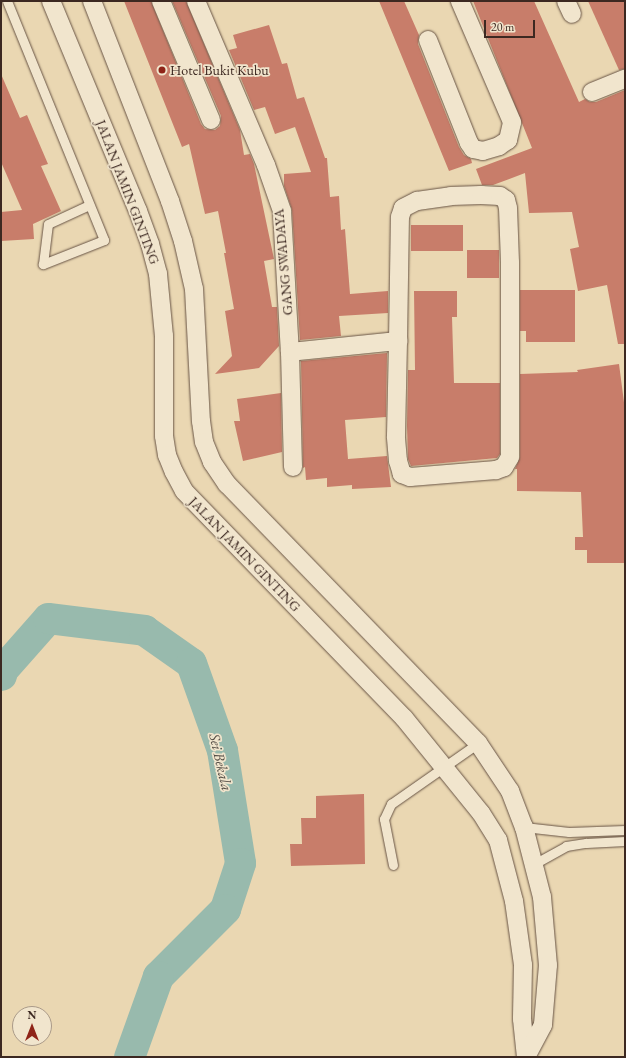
<!DOCTYPE html>
<style>
body{margin:0}
#map{position:relative;width:626px;height:1058px;overflow:hidden;background:#ead7b2;font-family:"EB Garamond",serif}
div>[style]{position:absolute}
[style*='--x']{left:calc(var(--x)*1px);top:calc(var(--y)*1px);width:calc(var(--w)*1px);rotate:calc(var(--a)*1deg)}
.river>*{height:31px;margin:-15.5px;padding:0 15.5px;transform-origin:15.5px;border-radius:15.5px;background:#98baad}
.building>*{inset:0;background:#c87d6a;transform-origin:0 0}
.roads{filter:drop-shadow(0 0 1px #685445) drop-shadow(0 0 1px #685445)}
.lane>*{height:9px;margin:-4.5px;padding:0 4.5px;transform-origin:4.5px;border-radius:4.5px;background:#f1e5cd}
.street>*{height:18px;margin:-9px;padding:0 9px;transform-origin:9px;border-radius:9px;background:#f1e5cd}
.dots>*{width:11px;height:11px;translate:-50% -50%;box-sizing:border-box;border:2px solid #f1e5cd;border-radius:50%}
span{translate:-50% -50%;white-space:nowrap;text-align:center;line-height:1.15;-webkit-text-stroke:3.5px #f1e5cd;paint-order:stroke}
.poi-label{font-size:14px;color:#3c2821}
.left{translate:0 -50%;text-align:left}
.street-label{font-size:14px;color:#3c2821}
.water-label{font-size:15px;color:#534c44;font-style:italic}
.frame{position:absolute;inset:0;border:2px solid #3c2821;pointer-events:none}
.north{position:absolute;left:12px;top:1006px;width:40px;height:40px;box-sizing:border-box;background:#f1e5cd;border:1px solid #a99988;border-radius:50%;rotate:0deg;font-size:11px;font-weight:700;line-height:16px;text-align:center;color:#3c2821}
.north::after{content:'';display:block;margin:auto;width:14px;height:18px;background:#8f2418;clip-path:polygon(50% 0,100% 100%,50% 72%,0 100%)}
.scale{position:absolute;left:484px;top:20px;width:51px;height:18px;box-sizing:border-box;border:2px solid #3c2821;border-top:0;padding-left:5px;font-size:12px;line-height:14px;white-space:nowrap;color:#3c2821;-webkit-text-stroke:3px #f1e5cd;paint-order:stroke}
</style>
<div id="map">
<div class="river">
<i style="--x:1;--y:675;--w:5;--a:-79"></i>
<i style="--x:2;--y:670;--w:69;--a:-48.5"></i>
<i style="--x:48;--y:618;--w:97;--a:7.1"></i>
<i style="--x:144;--y:630;--w:57;--a:35.1"></i>
<i style="--x:191;--y:663;--w:92;--a:70.4"></i>
<i style="--x:222;--y:750;--w:114;--a:80.9"></i>
<i style="--x:240;--y:863;--w:48;--a:108.1"></i>
<i style="--x:225;--y:909;--w:95;--a:135"></i>
<i style="--x:158;--y:976;--w:86;--a:109.7"></i>
</div>
<div class="building">
<i style="clip-path:polygon(124px 1px,151px 1px,201px 124px,205px 129px,215px 130px,220px 126px,221px 116px,172px 1px,186px 1px,240px 130px,244px 155px,250px 154px,254px 164px,274px 259px,264px 261px,272px 307px,277px 307px,279px 346px,259px 368px,215px 374px,232px 356px,225px 311px,234px 309px,224px 253px,226px 253px,218px 211px,205px 214px,189px 144px,182px 147px)"></i>
<i style="clip-path:polygon(379px 1px,404px 1px,419px 35px,418px 44px,459px 147px,464px 155px,471px 159px,472px 163px,449px 171px)"></i>
<i style="clip-path:polygon(473px 1px,534px 1px,579px 102px,585px 99px,590px 102px,596px 102px,625px 90px,625px 344px,618px 344px,607px 285px,578px 291px,570px 249px,579px 247px,572px 212px,529px 213px,525px 173px,493px 185px,482px 185px,476px 169px,532px 148px)"></i>
<i style="clip-path:polygon(588px 1px,625px 1px,625px 69px,619px 70px)"></i>
<i style="clip-path:polygon(269px 25px,282px 64px,287px 63px,297px 99px,304px 97px,325px 158px,327px 158px,330px 197px,339px 196px,341px 230px,345px 229px,350px 294px,388px 291px,388px 313px,339px 316px,341px 336px,300px 340px,292px 210px,284px 186px,284px 174px,311px 172px,295px 127px,275px 134px,265px 107px,254px 110px,229px 50px,237px 48px,233px 35px)"></i>
<i style="clip-path:polygon(1px 74px,20px 118px,27px 115px,48px 164px,41px 166px,61px 211px,33px 224px,34px 239px,1px 241px,1px 212px,22px 210px,1px 162px)"></i>
<i style="left:463px;top:225px;width:26px;height:52px;rotate:90deg"></i>
<i style="left:467px;top:250px;width:32px;height:28px"></i>
<i style="clip-path:polygon(520px 290px,575px 290px,575px 342px,526px 342px,526px 331px,520px 331px)"></i>
<i style="clip-path:polygon(414px 291px,457px 291px,457px 317px,452px 317px,454px 383px,500px 383px,500px 454px,497px 458px,411px 466px,408px 459px,407px 426px,408px 370px,415px 370px)"></i>
<i style="clip-path:polygon(387px 353px,386px 417px,345px 420px,348px 459px,387px 456px,391px 487px,352px 489px,352px 485px,327px 487px,327px 478px,306px 480px,305px 467px,303px 468px,301px 361px)"></i>
<i style="clip-path:polygon(619px 364px,625px 410px,625px 563px,587px 563px,587px 550px,575px 550px,575px 537px,583px 537px,581px 492px,517px 491px,517px 469px,515px 469px,520px 457px,520px 374px,578px 372px,577px 370px)"></i>
<i style="clip-path:polygon(281px 393px,282px 452px,243px 461px,234px 421px,240px 421px,237px 399px)"></i>
<i style="clip-path:polygon(364px 794px,365px 864px,291px 866px,290px 844px,302px 844px,301px 818px,316px 818px,316px 796px)"></i>
</div>
<div class="roads">
<div class="lane">
<i style="--x:7;--y:1;--w:258;--a:67.9"></i>
<i style="--x:104;--y:240;--w:66;--a:158.5"></i>
<i style="--x:43;--y:264;--w:40;--a:-82.9"></i>
<i style="--x:48;--y:224;--w:45;--a:-24.9"></i>
<i style="--x:524;--y:827;--w:45;--a:6.3"></i>
<i style="--x:569;--y:832;--w:56;--a:-2"></i>
<i style="--x:534;--y:864;--w:37;--a:-29"></i>
<i style="--x:566;--y:846;--w:20;--a:-9"></i>
<i style="--x:586;--y:843;--w:39;--a:-3"></i>
<i style="--x:393;--y:865;--w:47;--a:-101.1"></i>
<i style="--x:384;--y:819;--w:17;--a:-65"></i>
<i style="--x:391;--y:804;--w:106;--a:-35"></i>
</div>
<div class="street">
<i style="--x:51;--y:1;--w:227;--a:67.5"></i>
<i style="--x:138;--y:211;--w:35;--a:70"></i>
<i style="--x:150;--y:244;--w:31;--a:75"></i>
<i style="--x:158;--y:274;--w:62;--a:84.5"></i>
<i style="--x:164;--y:336;--w:100;--a:90"></i>
<i style="--x:164;--y:436;--w:19;--a:81"></i>
<i style="--x:167;--y:455;--w:18;--a:68"></i>
<i style="--x:174;--y:472;--w:21;--a:62"></i>
<i style="--x:184;--y:491;--w:316;--a:45.9"></i>
<i style="--x:404;--y:718;--w:122;--a:51"></i>
<i style="--x:481;--y:813;--w:32;--a:58"></i>
<i style="--x:498;--y:840;--w:63;--a:75.3"></i>
<i style="--x:514;--y:901;--w:65;--a:82"></i>
<i style="--x:523;--y:965;--w:54;--a:91.1"></i>
<i style="--x:522;--y:1019;--w:37;--a:84"></i>
<i style="--x:92;--y:1;--w:215;--a:68.7"></i>
<i style="--x:170;--y:201;--w:42;--a:72"></i>
<i style="--x:183;--y:241;--w:49;--a:77.1"></i>
<i style="--x:194;--y:289;--w:132;--a:87"></i>
<i style="--x:201;--y:421;--w:21;--a:82"></i>
<i style="--x:204;--y:442;--w:22;--a:68"></i>
<i style="--x:212;--y:462;--w:27;--a:56"></i>
<i style="--x:227;--y:484;--w:361;--a:45.9"></i>
<i style="--x:478;--y:743;--w:58;--a:56.3"></i>
<i style="--x:510;--y:791;--w:39;--a:69"></i>
<i style="--x:524;--y:827;--w:72;--a:75.6"></i>
<i style="--x:542;--y:897;--w:68;--a:85"></i>
<i style="--x:548;--y:965;--w:60;--a:94.8"></i>
<i style="--x:543;--y:1025;--w:36;--a:118"></i>
<i style="--x:161;--y:1;--w:129;--a:67.2"></i>
<i style="--x:196;--y:1;--w:178;--a:66.9"></i>
<i style="--x:266;--y:165;--w:49;--a:70.8"></i>
<i style="--x:282;--y:211;--w:141;--a:86.8"></i>
<i style="--x:290;--y:352;--w:115;--a:88.5"></i>
<i style="--x:566;--y:1;--w:14;--a:65"></i>
<i style="--x:428;--y:40;--w:111;--a:68.3"></i>
<i style="--x:469;--y:143;--w:7;--a:56"></i>
<i style="--x:473;--y:149;--w:10;--a:11"></i>
<i style="--x:483;--y:151;--w:17;--a:-17"></i>
<i style="--x:499;--y:146;--w:11;--a:-34"></i>
<i style="--x:508;--y:140;--w:18;--a:-77"></i>
<i style="--x:512;--y:122;--w:132;--a:-113.3"></i>
<i style="--x:592;--y:92;--w:35;--a:-22"></i>
<i style="--x:290;--y:352;--w:109;--a:-5.8"></i>
<i style="--x:398;--y:341;--w:124;--a:-89.1"></i>
<i style="--x:400;--y:217;--w:9;--a:-72"></i>
<i style="--x:403;--y:208;--w:16;--a:-27"></i>
<i style="--x:417;--y:201;--w:34;--a:-8"></i>
<i style="--x:451;--y:196;--w:30;--a:-2"></i>
<i style="--x:481;--y:195;--w:19;--a:3"></i>
<i style="--x:500;--y:196;--w:7;--a:34"></i>
<i style="--x:506;--y:200;--w:8;--a:76"></i>
<i style="--x:508;--y:208;--w:55;--a:87.9"></i>
<i style="--x:510;--y:263;--w:194;--a:90"></i>
<i style="--x:510;--y:457;--w:12;--a:121"></i>
<i style="--x:504;--y:467;--w:9;--a:159"></i>
<i style="--x:496;--y:470;--w:86;--a:175.3"></i>
<i style="--x:410;--y:477;--w:9;--a:-159"></i>
<i style="--x:402;--y:474;--w:14;--a:-107"></i>
<i style="--x:398;--y:461;--w:25;--a:-95"></i>
<i style="--x:396;--y:436;--w:95;--a:-88.8"></i>
</div>
</div>
<div class="dots">
<i style="left:162px;top:70px;background:#8f2418"></i>
</div>
<div class="poi-label">
<span class="left" style="left:170px;top:70px">Hotel Bukit Kubu</span>
</div>
<div class="street-label">
<span style="left:128px;top:192px;rotate:69deg">JALAN JAMIN GINTING</span>
<span style="left:283px;top:262px;rotate:-95deg">GANG SWADAYA</span>
<span style="left:245px;top:554px;rotate:46deg">JALAN JAMIN GINTING</span>
</div>
<div class="water-label">
<span style="left:221px;top:762px;rotate:77deg">Sei Bekala</span>
</div>
<div class="frame"></div>
<div class="north">N</div>
<div class="scale">20 m</div>
</div>
